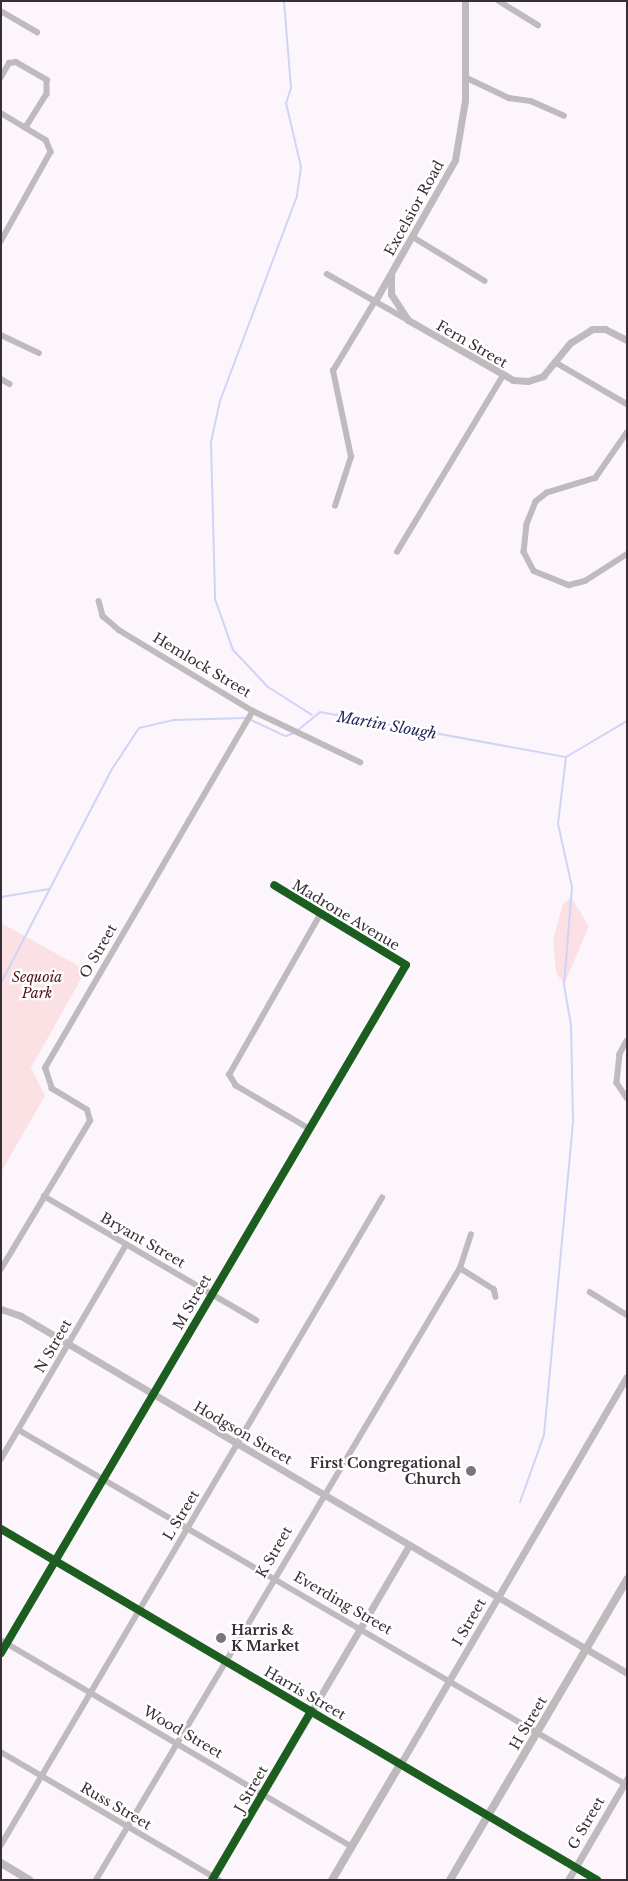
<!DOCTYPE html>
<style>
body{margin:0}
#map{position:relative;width:628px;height:1881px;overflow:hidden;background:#fcf6fc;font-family:"Libre Baskerville",serif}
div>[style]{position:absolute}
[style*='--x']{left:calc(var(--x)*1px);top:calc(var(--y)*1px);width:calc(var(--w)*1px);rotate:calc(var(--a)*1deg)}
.green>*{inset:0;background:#fbe0e4}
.stream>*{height:2px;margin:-1px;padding:0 1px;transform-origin:1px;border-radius:1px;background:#cfd4f7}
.minor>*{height:5.5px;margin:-2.75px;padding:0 2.75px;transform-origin:2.75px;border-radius:2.75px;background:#bfbabd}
.tertiary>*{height:7px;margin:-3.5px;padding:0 3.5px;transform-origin:3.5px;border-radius:3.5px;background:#bfbabd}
.secondary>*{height:8px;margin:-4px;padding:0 4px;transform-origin:4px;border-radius:4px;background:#bebabc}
.cycleway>*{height:8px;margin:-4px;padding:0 4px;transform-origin:4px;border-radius:4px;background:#1b5e20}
.dots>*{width:14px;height:14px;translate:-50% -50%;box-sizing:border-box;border:2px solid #fff;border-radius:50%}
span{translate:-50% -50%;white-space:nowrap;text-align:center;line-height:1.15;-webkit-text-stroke:4.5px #fff;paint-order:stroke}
.street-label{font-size:14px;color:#362f36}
.park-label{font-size:14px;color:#54121f;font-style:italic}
.poi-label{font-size:14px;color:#362f36;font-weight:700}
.right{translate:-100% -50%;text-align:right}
.left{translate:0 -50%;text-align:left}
.water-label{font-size:15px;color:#242860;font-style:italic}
.frame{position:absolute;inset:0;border:2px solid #362f36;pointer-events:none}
</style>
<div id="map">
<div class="green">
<i style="clip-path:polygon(571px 897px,589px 926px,564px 985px,556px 972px,553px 940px,563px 904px)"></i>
<i style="clip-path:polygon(1px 923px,86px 970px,31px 1068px,45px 1096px,1px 1172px)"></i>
</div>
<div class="stream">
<i style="--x:284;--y:1;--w:87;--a:85.4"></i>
<i style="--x:291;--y:88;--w:16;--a:108"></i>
<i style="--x:286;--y:103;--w:66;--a:76.8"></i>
<i style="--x:301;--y:167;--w:29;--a:98"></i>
<i style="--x:297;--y:196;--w:219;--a:110.6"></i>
<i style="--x:220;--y:401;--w:42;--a:102.4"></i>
<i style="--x:211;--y:442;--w:157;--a:88.5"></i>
<i style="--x:215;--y:599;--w:54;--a:70.6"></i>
<i style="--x:233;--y:650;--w:51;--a:46.6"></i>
<i style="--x:268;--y:687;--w:52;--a:32.5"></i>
<i style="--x:251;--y:720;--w:38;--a:25"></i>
<i style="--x:286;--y:736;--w:9;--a:-21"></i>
<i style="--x:298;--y:730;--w:28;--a:-39"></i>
<i style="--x:320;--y:712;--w:250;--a:10.4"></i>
<i style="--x:566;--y:757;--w:71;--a:-30.5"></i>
<i style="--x:1;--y:897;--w:49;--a:-9.5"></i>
<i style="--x:1;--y:983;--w:241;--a:-62.6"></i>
<i style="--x:112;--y:769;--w:49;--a:-56.6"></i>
<i style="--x:139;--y:728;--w:35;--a:-13"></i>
<i style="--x:173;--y:720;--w:73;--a:-1.6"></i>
<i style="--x:520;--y:1502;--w:71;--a:-70.3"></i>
<i style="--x:544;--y:1435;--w:316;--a:-84.7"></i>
<i style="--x:573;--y:1120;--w:95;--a:-91.2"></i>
<i style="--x:571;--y:1025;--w:41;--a:-99.9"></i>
<i style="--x:564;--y:985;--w:98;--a:-85.3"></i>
<i style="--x:572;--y:887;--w:65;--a:-102.5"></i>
<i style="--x:558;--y:824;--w:67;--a:-83.2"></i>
</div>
<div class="minor">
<i style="--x:499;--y:1;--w:46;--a:31.6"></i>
<i style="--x:1;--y:11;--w:42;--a:30.3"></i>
<i style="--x:1;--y:77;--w:16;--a:-60"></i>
<i style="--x:9;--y:63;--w:7;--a:-8"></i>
<i style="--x:16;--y:62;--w:36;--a:30"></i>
<i style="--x:47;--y:80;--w:14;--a:90"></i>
<i style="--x:47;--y:94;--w:40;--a:122"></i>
<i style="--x:465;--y:77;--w:49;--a:25.5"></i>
<i style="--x:509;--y:98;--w:22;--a:8"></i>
<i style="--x:531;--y:101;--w:36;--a:24"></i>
<i style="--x:1;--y:113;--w:52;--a:31"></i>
<i style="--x:46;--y:140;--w:13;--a:67"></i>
<i style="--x:51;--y:152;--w:103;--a:119.1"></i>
<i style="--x:413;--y:237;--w:84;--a:31.4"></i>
<i style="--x:327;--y:274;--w:93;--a:29.6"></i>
<i style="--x:1;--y:335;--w:42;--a:25.3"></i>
<i style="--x:555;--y:362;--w:83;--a:30.3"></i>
<i style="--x:1;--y:379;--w:10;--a:29"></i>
<i style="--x:627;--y:433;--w:55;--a:124.6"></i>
<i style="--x:596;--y:478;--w:51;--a:163"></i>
<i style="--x:547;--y:493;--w:14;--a:141"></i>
<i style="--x:536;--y:502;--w:24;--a:112"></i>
<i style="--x:527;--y:524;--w:28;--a:96"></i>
<i style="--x:524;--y:552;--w:21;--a:62"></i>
<i style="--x:534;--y:571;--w:38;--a:22"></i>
<i style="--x:569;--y:585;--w:16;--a:-14"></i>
<i style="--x:585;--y:581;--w:50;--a:-32.7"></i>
<i style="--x:335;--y:506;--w:52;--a:-71.9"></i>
<i style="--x:351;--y:457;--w:88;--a:-101.8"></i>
<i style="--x:333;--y:371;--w:82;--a:-59"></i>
<i style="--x:397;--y:552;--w:204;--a:-59"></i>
<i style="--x:99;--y:601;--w:16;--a:75"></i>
<i style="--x:103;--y:616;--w:21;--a:41"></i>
<i style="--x:119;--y:630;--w:157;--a:31.2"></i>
<i style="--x:253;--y:711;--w:119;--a:25.5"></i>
<i style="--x:627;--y:1041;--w:15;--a:118"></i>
<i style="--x:620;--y:1054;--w:29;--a:96"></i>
<i style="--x:617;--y:1083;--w:18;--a:56"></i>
<i style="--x:309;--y:1129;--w:85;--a:-149.5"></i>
<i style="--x:236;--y:1086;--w:13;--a:-122"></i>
<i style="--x:229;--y:1075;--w:186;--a:-60.4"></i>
<i style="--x:44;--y:1196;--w:246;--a:30.3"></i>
<i style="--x:460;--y:1268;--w:40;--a:32"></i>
<i style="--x:494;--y:1289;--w:8;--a:76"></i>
<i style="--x:1;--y:1269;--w:173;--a:-59"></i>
<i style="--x:90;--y:1121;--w:11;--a:-105"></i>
<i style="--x:87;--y:1110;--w:41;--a:-149"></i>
<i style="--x:52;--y:1089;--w:22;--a:-108"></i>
<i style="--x:45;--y:1068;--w:413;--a:-59.8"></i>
<i style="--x:590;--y:1292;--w:44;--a:31.9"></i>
<i style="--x:19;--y:1430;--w:704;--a:30.28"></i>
<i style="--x:1;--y:1459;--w:248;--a:-59.7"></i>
<i style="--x:1;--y:1640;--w:406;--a:30.5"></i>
<i style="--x:1;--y:1653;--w:798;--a:-59.52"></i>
<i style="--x:406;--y:965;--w:154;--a:-148.8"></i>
<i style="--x:1;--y:1752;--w:253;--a:30.4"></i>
<i style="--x:1;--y:1845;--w:751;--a:-59.51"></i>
<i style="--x:96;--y:1880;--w:712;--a:-59.26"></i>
<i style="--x:460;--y:1268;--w:35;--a:-72"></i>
</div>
<div class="tertiary">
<i style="--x:391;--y:276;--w:18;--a:90"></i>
<i style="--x:391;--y:294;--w:31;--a:57"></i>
<i style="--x:408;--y:320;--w:121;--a:29.7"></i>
<i style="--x:513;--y:380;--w:15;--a:4"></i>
<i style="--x:528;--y:381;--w:16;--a:-18"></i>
<i style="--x:543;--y:376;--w:43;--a:-50.7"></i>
<i style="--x:570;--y:343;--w:26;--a:-32"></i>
<i style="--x:592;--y:329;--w:13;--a:0"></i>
<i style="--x:605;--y:329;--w:25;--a:27"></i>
<i style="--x:375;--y:301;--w:162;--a:-60.4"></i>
<i style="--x:455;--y:160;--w:61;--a:-80.5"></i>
<i style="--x:465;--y:100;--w:99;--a:-90"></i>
<i style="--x:1;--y:1309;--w:21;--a:19"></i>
<i style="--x:21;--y:1316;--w:703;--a:30.5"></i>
<i style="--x:401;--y:1763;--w:447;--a:-59.7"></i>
<i style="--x:212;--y:1880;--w:389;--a:-59.5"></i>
<i style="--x:568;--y:1880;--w:117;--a:-59.7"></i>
</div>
<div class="secondary">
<i style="--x:1;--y:1529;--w:692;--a:30.49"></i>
<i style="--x:1;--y:1863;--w:33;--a:31"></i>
<i style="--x:332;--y:1880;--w:136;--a:-59.5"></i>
<i style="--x:450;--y:1880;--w:349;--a:-59.5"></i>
</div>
<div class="cycleway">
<i style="--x:1;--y:1529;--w:692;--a:30.49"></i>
<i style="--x:1;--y:1653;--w:798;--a:-59.52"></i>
<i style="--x:406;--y:965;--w:154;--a:-148.8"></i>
<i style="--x:212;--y:1880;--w:196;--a:-59.6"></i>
</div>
<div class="dots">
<i style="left:471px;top:1471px;background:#7b757b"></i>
<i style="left:221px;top:1638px;background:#7b757b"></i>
</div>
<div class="street-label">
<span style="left:414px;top:208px;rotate:-61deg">Excelsior Road</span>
<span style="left:472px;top:344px;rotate:30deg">Fern Street</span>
<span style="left:202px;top:665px;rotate:31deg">Hemlock Street</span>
<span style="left:346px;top:915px;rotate:31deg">Madrone Avenue</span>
<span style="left:98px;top:951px;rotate:-60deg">O Street</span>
<span style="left:143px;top:1240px;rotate:30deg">Bryant Street</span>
<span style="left:192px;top:1302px;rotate:-60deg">M Street</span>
<span style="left:53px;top:1346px;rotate:-60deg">N Street</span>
<span style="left:243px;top:1433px;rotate:30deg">Hodgson Street</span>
<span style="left:181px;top:1515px;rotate:-59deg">L Street</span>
<span style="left:274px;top:1552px;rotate:-60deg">K Street</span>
<span style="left:343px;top:1603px;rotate:30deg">Everding Street</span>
<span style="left:469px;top:1622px;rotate:-60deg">I Street</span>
<span style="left:305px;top:1693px;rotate:30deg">Harris Street</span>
<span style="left:528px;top:1723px;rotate:-60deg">H Street</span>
<span style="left:183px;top:1732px;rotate:30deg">Wood Street</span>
<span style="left:251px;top:1789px;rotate:-60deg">J Street</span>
<span style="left:116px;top:1806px;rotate:30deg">Russ Street</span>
<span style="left:586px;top:1823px;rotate:-60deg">G Street</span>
</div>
<div class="park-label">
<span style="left:37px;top:985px">Sequoia<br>Park</span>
</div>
<div class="poi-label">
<span class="right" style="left:461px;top:1471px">First Congregational<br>Church</span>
<span class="left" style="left:231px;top:1638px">Harris &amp;<br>K Market</span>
</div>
<div class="water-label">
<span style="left:387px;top:725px;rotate:10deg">Martin Slough</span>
</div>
<div class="frame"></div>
</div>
